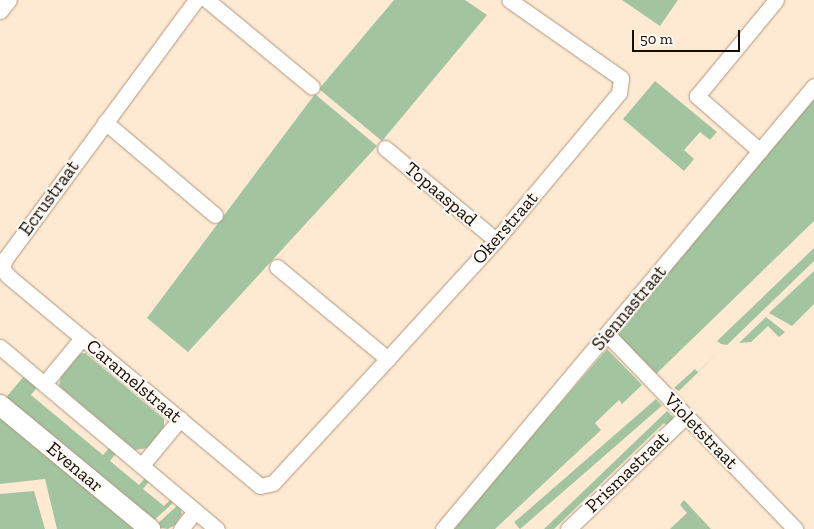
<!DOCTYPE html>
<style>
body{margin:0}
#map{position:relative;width:814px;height:529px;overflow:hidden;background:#fee9d2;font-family:"Zilla Slab",serif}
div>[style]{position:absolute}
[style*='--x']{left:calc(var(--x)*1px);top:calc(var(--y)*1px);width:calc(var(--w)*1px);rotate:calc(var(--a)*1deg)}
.green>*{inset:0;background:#a2c5a0;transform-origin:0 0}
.roads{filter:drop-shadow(0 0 1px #af967c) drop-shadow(0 0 1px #af967c)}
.street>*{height:15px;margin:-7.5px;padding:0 7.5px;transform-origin:7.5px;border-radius:7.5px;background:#fff}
.secondary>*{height:20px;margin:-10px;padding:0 10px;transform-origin:10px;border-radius:10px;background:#fff}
span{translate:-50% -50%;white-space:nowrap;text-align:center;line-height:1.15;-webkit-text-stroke:4.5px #fef9f3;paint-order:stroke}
.street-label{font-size:19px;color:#150d04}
.scale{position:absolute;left:632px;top:30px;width:108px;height:22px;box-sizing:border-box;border:2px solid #150d04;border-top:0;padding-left:6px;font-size:15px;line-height:18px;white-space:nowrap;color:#150d04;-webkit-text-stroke:4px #fef9f3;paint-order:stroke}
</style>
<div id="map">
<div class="green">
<i style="clip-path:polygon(394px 0,465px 0,487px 15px,382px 141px,319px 89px)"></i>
<i style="clip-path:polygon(622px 0,678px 0,660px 26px)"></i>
<i style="clip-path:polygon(655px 81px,717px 132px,710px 140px,700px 132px,684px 150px,694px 159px,684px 171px,623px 119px)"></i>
<i style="clip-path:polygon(814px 93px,814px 221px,656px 374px,615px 332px)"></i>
<i style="clip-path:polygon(315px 94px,377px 146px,188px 352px,147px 318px)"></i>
<i style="clip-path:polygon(814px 248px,814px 261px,727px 345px,721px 344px,717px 341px)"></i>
<i style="clip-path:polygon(814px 271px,814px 304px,792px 326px,769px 313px)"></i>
<i style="clip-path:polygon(766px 317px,785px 332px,779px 337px,768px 326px,751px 342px,739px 343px)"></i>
<i style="clip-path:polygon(723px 348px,679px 391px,674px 388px,695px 369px,698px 372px)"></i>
<i style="clip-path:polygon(607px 349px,642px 385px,622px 404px,619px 400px,595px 423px,601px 430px,495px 529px,452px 529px)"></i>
<i style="clip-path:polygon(85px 353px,164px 419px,164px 427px,147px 448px,135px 450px,59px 386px,61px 376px,79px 354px)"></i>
<i style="clip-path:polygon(25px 375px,38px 386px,31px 395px,103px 455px,110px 447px,117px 452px,110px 461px,139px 485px,146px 477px,150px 480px,143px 489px,164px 506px,172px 498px,175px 501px,150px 524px,3px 401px)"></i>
<i style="left:656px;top:399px;width:9px;height:188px;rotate:49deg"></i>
<i style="clip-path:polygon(0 410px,144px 529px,57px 529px,45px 479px,0 484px)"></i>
<i style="clip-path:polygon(667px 411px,675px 419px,668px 426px,664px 423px,554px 529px,544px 529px)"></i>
<i style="clip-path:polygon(34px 491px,45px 529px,0 529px,0 494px)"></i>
<i style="clip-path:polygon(684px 500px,711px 529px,670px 529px,687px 513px,680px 505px)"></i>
<i style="clip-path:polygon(179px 504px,182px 514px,175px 525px,168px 529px,154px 527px)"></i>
</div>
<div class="roads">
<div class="street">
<i style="--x:196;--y:0;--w:322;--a:126.4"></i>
<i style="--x:5;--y:259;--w:9;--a:108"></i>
<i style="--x:2;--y:268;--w:10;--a:53"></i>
<i style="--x:8;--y:276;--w:328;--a:39.8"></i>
<i style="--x:260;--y:486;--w:13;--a:-13"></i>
<i style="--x:273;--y:483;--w:174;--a:-47.3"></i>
<i style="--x:391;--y:355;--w:156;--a:-47.6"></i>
<i style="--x:496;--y:240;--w:192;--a:-50.1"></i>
<i style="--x:619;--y:93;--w:15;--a:-82"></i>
<i style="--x:621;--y:78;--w:136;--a:-145.1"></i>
<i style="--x:207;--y:0;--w:136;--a:39.6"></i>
<i style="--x:0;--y:11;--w:14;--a:-51"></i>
<i style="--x:105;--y:122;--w:144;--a:40.2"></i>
<i style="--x:385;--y:148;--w:144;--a:39.7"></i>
<i style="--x:760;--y:151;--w:84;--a:-138.9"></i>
<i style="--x:697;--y:96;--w:124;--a:-50.5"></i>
<i style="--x:277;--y:267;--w:144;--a:39.7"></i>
<i style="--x:607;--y:334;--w:271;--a:46"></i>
<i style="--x:0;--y:347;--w:283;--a:40"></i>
<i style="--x:44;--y:384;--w:60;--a:-50.4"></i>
<i style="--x:142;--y:465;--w:60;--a:-50.4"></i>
<i style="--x:181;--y:529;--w:23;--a:-52"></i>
<i style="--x:443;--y:529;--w:578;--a:-50.05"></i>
<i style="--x:568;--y:529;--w:163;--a:-43.8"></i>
</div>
<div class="secondary">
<i style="--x:0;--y:405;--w:195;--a:39.6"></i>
</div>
</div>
<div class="street-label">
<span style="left:441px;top:194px;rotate:40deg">Topaaspad</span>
<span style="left:49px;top:198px;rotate:-54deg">Ecrustraat</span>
<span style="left:505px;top:228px;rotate:-49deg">Okerstraat</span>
<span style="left:629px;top:308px;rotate:-50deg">Siennastraat</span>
<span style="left:134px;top:381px;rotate:40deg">Caramelstraat</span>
<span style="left:701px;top:431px;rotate:46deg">Violetstraat</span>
<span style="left:75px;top:467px;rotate:40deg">Evenaar</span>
<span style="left:627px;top:472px;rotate:-44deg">Prismastraat</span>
</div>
<div class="scale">50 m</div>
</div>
